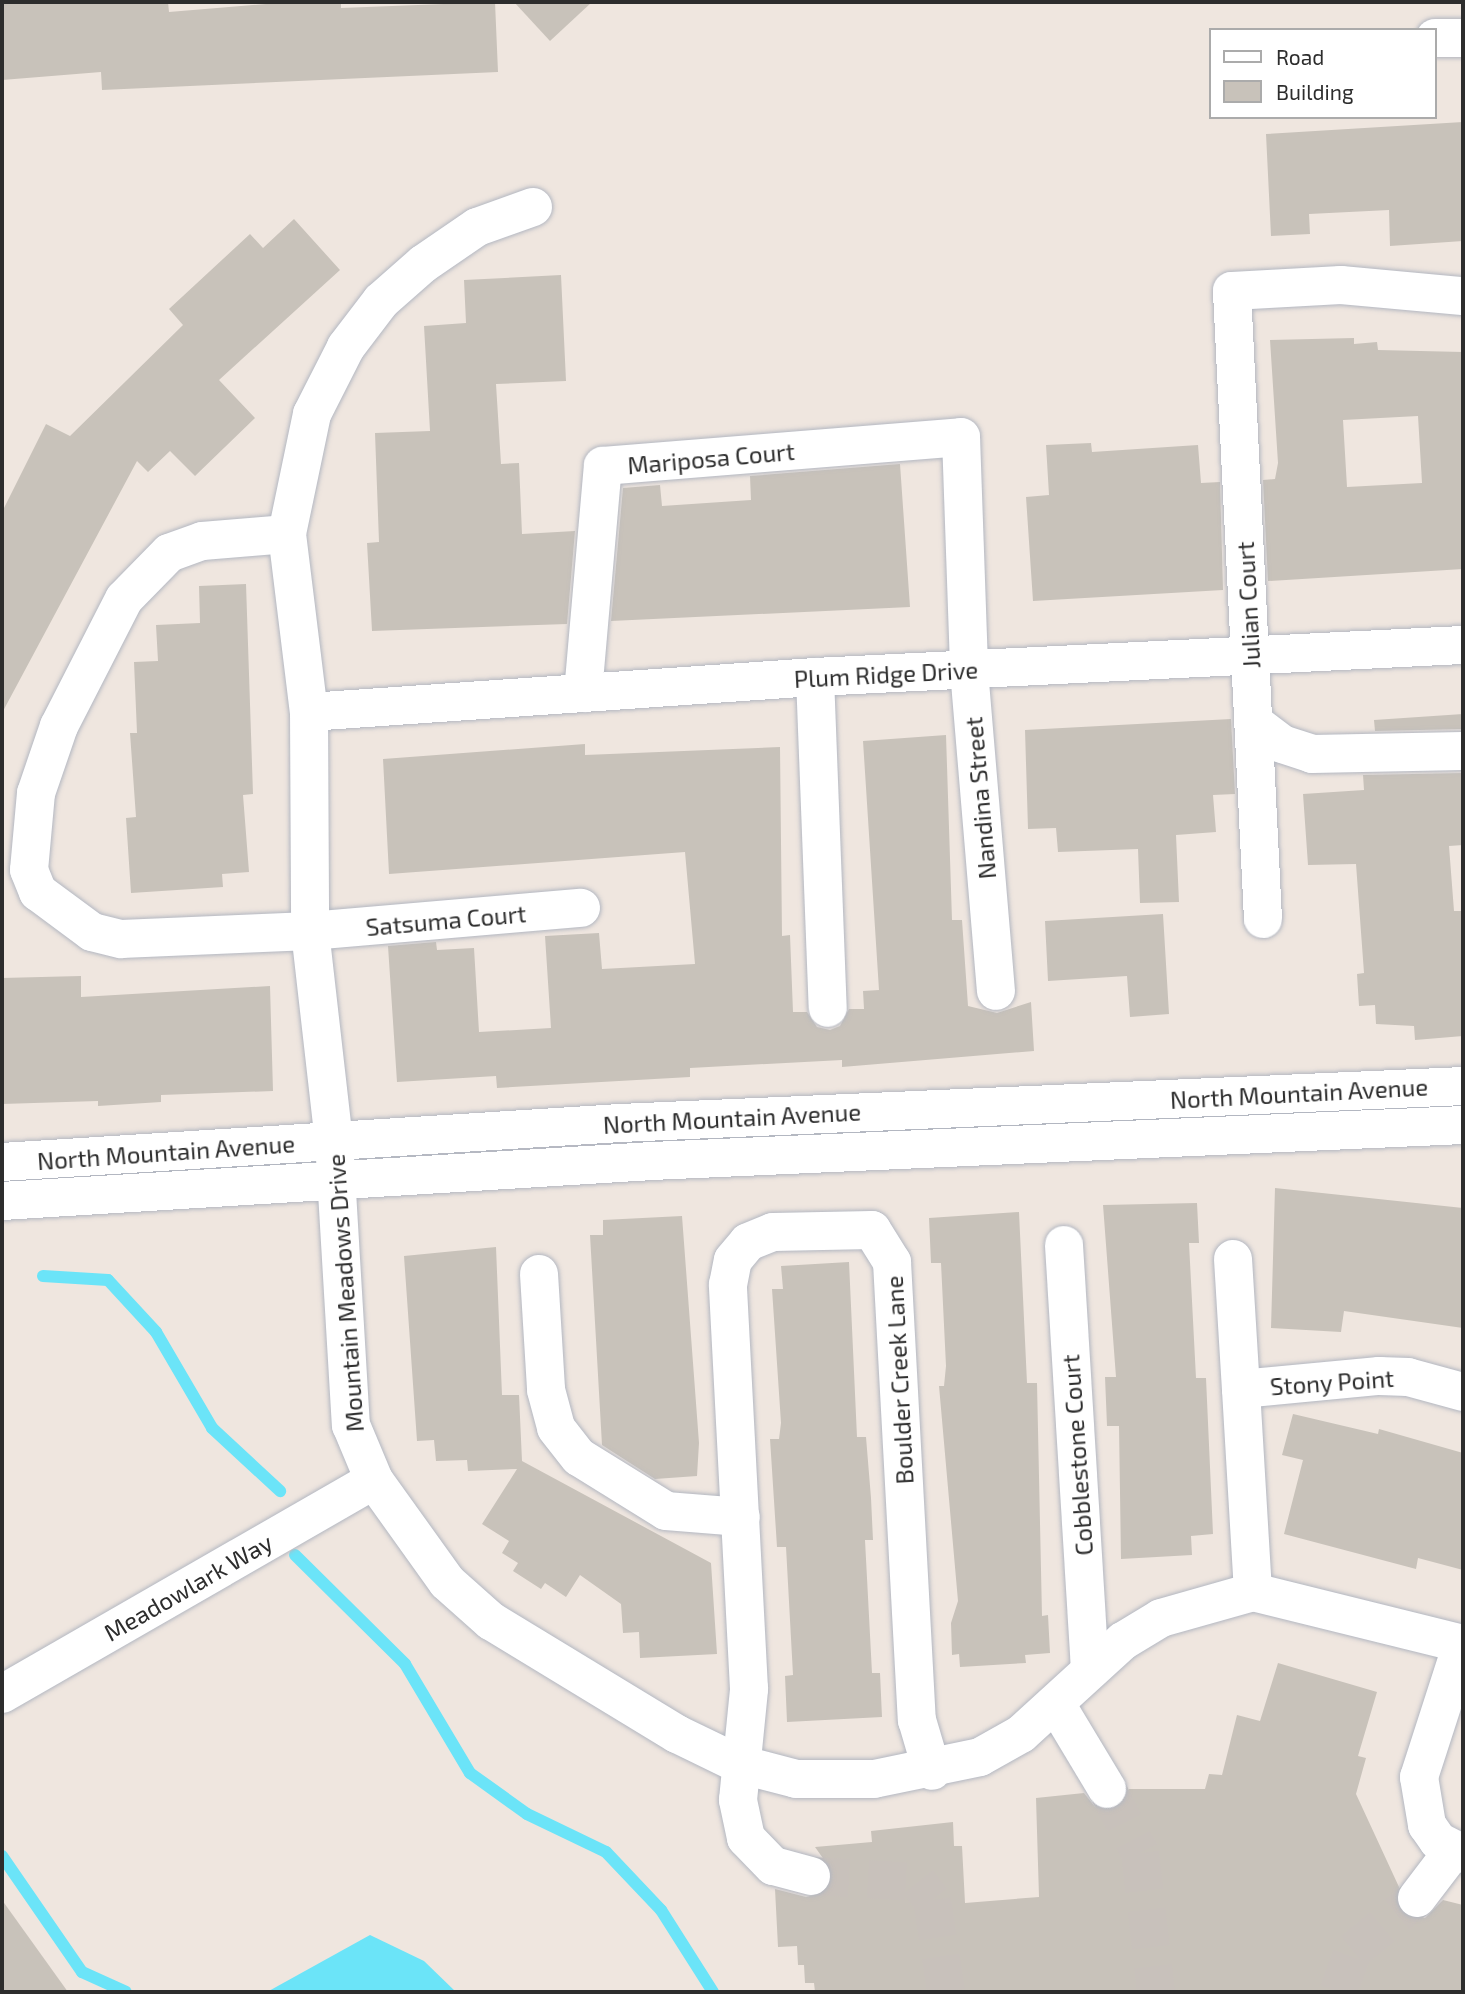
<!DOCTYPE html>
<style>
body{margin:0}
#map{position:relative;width:1465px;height:1994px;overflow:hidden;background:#efe6df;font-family:"Exo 2",sans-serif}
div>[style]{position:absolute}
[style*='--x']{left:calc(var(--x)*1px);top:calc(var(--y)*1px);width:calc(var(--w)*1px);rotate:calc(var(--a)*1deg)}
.water>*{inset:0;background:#6be4f8}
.stream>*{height:12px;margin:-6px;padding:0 6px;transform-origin:6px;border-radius:6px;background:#6be4f8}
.building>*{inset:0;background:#c8c2ba}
.minor-tunnel>*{height:38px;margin-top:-19px;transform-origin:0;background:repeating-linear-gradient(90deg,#c8c1bb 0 38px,transparent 0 57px)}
.roads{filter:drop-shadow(0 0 2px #b3b7c1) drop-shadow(0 0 2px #b3b7c1)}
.minor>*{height:38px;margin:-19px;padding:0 19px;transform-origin:19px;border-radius:19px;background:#fff}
span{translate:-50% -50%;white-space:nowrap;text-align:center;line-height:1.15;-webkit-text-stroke:6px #fff;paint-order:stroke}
.street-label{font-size:24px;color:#2d2d2d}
.frame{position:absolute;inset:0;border:4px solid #2d2d2d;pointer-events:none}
.legend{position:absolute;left:1209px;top:28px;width:228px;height:91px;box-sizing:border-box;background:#fff;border:2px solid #ababab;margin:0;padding:9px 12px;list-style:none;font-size:21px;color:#2d2d2d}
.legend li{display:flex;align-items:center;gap:14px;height:35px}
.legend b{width:35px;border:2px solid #ababab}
</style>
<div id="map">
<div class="water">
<i style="clip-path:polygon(370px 1935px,424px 1961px,456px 1992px,267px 1992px)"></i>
</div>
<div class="stream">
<i style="--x:43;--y:1276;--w:65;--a:3.5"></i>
<i style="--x:108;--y:1280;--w:71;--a:47.3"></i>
<i style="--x:156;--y:1332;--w:111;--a:59.7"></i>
<i style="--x:212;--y:1428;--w:93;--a:42.8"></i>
<i style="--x:295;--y:1555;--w:155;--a:44.7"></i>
<i style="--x:405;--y:1664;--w:127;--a:59.2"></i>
<i style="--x:470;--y:1773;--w:70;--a:35.7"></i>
<i style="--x:527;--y:1814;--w:88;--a:25.7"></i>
<i style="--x:606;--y:1852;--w:80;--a:46.5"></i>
<i style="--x:661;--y:1910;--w:97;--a:57.6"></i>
<i style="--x:2;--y:1856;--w:141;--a:55.4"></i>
<i style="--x:82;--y:1972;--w:48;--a:24.4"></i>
</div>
<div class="building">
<i style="clip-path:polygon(2px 2px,168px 2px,169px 12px,290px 2px,341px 2px,341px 8px,495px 2px,498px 72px,102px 90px,101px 72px,2px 80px)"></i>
<i style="clip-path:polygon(514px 2px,592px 2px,550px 41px)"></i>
<i style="clip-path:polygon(1463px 122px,1463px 241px,1390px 246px,1389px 210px,1309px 214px,1310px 234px,1271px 236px,1266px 134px)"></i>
<i style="clip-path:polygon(294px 219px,340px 270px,219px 380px,255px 418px,195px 476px,170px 451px,148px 472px,137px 461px,2px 713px,2px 512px,46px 424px,70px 436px,183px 325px,169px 309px,250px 234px,263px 248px)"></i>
<i style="clip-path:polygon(561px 275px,566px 381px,496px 384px,501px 464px,519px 463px,522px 534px,575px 531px,567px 624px,372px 631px,367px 543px,379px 542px,375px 433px,430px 431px,424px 326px,466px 323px,464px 280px)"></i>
<i style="clip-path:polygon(evenodd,1354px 338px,1354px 344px,1377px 342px,1378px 350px,1463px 352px,1463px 569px,1268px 581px,1263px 480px,1275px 479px,1278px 463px,1270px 340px,1354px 338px,1418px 416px,1422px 483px,1347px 487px,1343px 420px,1418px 416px)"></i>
<i style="clip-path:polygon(1091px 443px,1092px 452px,1198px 445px,1201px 483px,1220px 482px,1223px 590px,1033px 601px,1026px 497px,1049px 495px,1046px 445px)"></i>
<i style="clip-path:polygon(900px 464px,910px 607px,611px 621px,623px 488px,660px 485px,662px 506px,751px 500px,750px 476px)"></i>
<i style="clip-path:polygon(246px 584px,253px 794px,243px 795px,249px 872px,222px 874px,223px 887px,131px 893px,126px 818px,136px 817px,130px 733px,137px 733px,134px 662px,158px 661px,156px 625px,200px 623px,199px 586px)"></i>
<i style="clip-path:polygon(1463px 714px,1463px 729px,1375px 731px,1374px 720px)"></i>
<i style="clip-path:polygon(1231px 719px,1235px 794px,1213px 795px,1216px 832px,1176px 835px,1179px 902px,1140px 903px,1138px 849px,1058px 852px,1056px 828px,1028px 829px,1025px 730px)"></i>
<i style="clip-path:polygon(946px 735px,952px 920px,962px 920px,968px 1006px,997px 1013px,1031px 1002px,1034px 1051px,842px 1067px,842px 1060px,690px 1068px,690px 1077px,497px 1088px,496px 1076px,397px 1082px,388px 946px,436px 942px,437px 950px,474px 948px,479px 1032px,551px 1028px,545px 936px,599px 933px,602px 969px,695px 964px,685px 852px,389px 874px,383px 759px,585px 744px,585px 755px,780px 747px,782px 936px,790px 935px,793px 1012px,807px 1012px,817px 1027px,830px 1030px,840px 1026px,849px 1009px,864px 1009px,863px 991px,879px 990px,863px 741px)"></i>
<i style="clip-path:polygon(1463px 773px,1463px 845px,1449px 846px,1454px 911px,1463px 911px,1463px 1036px,1415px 1040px,1414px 1026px,1376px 1024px,1375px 1005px,1359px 1006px,1357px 974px,1364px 973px,1356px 864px,1308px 865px,1303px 794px,1364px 790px,1363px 775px)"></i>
<i style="clip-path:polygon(1163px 914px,1169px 1014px,1130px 1017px,1127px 976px,1048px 981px,1045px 921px)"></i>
<i style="clip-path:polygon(81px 976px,81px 997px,270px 986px,273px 1091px,161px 1095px,161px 1102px,98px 1106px,98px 1101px,2px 1104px,2px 978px)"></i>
<i style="clip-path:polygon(1275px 1188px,1463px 1208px,1463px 1328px,1344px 1311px,1341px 1332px,1271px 1328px)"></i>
<i style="clip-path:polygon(1197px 1203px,1199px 1243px,1189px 1243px,1196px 1378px,1206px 1378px,1213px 1534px,1191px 1536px,1192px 1555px,1121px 1559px,1119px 1426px,1107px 1426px,1105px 1377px,1116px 1377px,1103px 1205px)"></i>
<i style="clip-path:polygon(1019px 1212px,1027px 1383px,1037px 1383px,1042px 1616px,1048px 1615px,1050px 1653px,1025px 1655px,1026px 1663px,960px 1667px,959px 1654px,952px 1655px,951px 1623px,958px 1601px,939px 1386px,944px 1386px,946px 1366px,941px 1263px,931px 1263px,929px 1218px)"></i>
<i style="clip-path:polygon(682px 1216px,699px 1443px,697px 1476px,655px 1479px,602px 1445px,590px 1235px,603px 1235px,603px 1220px)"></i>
<i style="clip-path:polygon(496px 1247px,502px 1395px,519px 1395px,522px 1461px,711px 1563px,717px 1654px,640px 1658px,639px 1632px,623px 1633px,621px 1604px,580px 1575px,566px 1597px,545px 1583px,541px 1589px,513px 1571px,518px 1563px,502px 1553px,509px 1541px,482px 1524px,517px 1469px,468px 1471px,467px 1460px,436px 1461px,434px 1440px,417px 1441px,404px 1256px)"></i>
<i style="clip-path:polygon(849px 1262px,857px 1437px,866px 1437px,871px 1498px,873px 1540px,865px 1540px,872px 1673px,880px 1673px,882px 1717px,787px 1722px,785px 1676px,793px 1675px,786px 1547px,777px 1547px,770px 1439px,779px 1439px,781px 1423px,772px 1289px,783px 1289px,781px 1266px)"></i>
<i style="clip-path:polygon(1293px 1414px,1378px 1434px,1379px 1429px,1463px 1453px,1463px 1570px,1418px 1558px,1416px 1569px,1284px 1534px,1303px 1460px,1282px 1455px)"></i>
<i style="clip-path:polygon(1278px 1663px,1377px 1692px,1358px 1756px,1366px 1758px,1356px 1794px,1399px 1887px,1397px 1906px,1403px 1915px,1425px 1918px,1443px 1900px,1463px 1905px,1463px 1992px,815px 1992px,814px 1983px,805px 1983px,804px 1965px,798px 1965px,797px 1946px,778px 1947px,775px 1889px,806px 1897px,826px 1892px,832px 1871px,815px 1847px,872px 1842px,871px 1831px,953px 1822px,954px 1846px,962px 1846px,965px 1903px,1039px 1897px,1036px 1798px,1084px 1793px,1096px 1808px,1108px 1811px,1126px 1800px,1129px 1789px,1205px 1789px,1209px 1774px,1222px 1775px,1237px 1715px,1260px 1721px)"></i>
<i style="clip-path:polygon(2px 1900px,68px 1992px,2px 1992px)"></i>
</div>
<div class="minor-tunnel">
<i style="--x:1107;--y:1789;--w:72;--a:62.7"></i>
<i style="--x:1140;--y:1853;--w:140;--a:83.4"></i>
<i style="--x:811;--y:1876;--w:107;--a:3.2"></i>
<i style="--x:918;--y:1882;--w:23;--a:52"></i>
<i style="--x:932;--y:1900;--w:93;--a:81.3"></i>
<i style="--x:1338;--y:1992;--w:44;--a:-69.9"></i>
<i style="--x:1353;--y:1951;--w:83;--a:-39.6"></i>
</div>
<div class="roads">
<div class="minor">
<i style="--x:1435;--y:38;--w:28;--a:0"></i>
<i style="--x:533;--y:207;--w:59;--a:160.3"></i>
<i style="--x:477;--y:227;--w:65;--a:145.6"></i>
<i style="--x:423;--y:264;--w:56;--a:138.6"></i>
<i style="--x:381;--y:301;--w:58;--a:127.3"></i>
<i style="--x:346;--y:347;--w:75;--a:116.9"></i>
<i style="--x:312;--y:414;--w:123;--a:101.8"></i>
<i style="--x:287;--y:534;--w:179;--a:83"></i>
<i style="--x:309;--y:712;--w:219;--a:89.7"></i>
<i style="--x:310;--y:931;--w:211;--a:83.5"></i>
<i style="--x:334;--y:1141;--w:285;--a:86.6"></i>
<i style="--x:351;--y:1425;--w:60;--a:67.3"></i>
<i style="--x:374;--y:1480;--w:125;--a:54.4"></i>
<i style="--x:447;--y:1582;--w:59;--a:41.6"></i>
<i style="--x:491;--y:1621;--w:218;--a:31.3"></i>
<i style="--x:677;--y:1734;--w:69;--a:25.8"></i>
<i style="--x:739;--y:1764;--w:59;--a:14.7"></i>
<i style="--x:796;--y:1779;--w:78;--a:0"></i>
<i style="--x:874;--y:1779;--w:108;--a:-11.7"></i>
<i style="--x:980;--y:1757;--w:47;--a:-29.3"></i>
<i style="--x:1021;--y:1734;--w:138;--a:-42.4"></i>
<i style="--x:1123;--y:1641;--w:44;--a:-31.2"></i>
<i style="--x:1161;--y:1618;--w:96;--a:-15.8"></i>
<i style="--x:1253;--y:1592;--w:216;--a:13.9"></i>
<i style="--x:287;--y:534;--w:85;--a:175.3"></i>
<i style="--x:202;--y:541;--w:35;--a:160"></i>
<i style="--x:169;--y:553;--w:64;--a:134.4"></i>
<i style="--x:124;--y:599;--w:143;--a:117.1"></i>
<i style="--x:59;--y:726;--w:71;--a:108.9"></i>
<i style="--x:36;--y:793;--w:77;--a:95.2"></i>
<i style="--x:29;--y:870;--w:24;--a:68"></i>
<i style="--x:38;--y:892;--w:67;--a:36.5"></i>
<i style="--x:92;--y:932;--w:30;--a:14"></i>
<i style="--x:121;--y:939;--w:189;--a:-2.4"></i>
<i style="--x:310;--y:931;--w:272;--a:-4.9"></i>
<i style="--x:815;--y:677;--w:331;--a:87.8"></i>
<i style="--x:583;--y:693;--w:228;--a:-85"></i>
<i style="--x:603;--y:466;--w:359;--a:-4.6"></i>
<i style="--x:961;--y:437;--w:233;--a:88"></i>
<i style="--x:969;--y:670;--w:322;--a:85.2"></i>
<i style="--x:309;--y:712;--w:507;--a:-3.96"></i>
<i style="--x:815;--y:677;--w:649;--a:-2.83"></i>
<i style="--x:1253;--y:722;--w:36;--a:37"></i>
<i style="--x:1282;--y:744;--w:32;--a:18"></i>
<i style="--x:1312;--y:754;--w:151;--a:-1.1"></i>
<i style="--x:1263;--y:919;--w:629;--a:-92.83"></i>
<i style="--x:1232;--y:291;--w:109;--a:-3.2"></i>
<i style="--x:1341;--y:285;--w:122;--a:5.2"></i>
<i style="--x:2;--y:1162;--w:619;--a:-3.61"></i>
<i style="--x:620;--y:1123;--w:844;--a:-2.51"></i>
<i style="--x:2;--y:1201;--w:651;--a:-3.52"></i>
<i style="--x:652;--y:1161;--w:812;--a:-2.54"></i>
<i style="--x:1064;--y:1245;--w:422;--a:86.5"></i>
<i style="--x:1233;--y:1259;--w:130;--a:86.5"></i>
<i style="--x:539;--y:1274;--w:116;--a:86.5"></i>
<i style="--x:546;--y:1390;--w:39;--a:75"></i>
<i style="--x:556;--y:1428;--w:37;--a:52"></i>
<i style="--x:579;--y:1457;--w:102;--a:31.8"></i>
<i style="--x:666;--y:1511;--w:75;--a:4.6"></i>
<i style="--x:1253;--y:1592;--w:203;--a:-93.4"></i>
<i style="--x:1241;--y:1389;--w:139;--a:-5.4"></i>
<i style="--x:1379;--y:1376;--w:29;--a:2"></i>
<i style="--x:1408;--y:1377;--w:57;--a:15.3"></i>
<i style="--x:1462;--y:1644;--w:140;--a:107.9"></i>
<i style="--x:1419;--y:1777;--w:49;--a:80.5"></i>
<i style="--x:1427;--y:1825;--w:19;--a:55"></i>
<i style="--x:1438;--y:1841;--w:28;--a:27"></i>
<i style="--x:2;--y:1694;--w:429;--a:-29.9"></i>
<i style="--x:1056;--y:1704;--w:99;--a:59"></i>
<i style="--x:811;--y:1876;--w:39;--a:-165"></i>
<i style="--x:773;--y:1866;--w:39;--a:-134"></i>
<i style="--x:746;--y:1838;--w:39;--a:-102"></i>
<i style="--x:738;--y:1800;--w:112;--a:-84.3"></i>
<i style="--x:749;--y:1689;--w:405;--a:-93"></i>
<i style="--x:728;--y:1285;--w:25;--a:-79"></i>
<i style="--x:733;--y:1260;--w:23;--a:-50"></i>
<i style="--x:748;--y:1242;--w:27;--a:-22"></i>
<i style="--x:773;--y:1232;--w:99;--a:-1.2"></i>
<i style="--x:872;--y:1230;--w:38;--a:58"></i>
<i style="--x:892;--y:1262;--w:459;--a:86.9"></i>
<i style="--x:917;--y:1720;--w:53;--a:73.6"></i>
<i style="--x:1417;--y:1898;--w:58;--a:-52.7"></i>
</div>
</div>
<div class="street-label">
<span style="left:711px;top:458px;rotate:-5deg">Mariposa Court</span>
<span style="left:1248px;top:605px;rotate:-93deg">Julian Court</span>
<span style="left:886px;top:674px;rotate:-3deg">Plum Ridge Drive</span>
<span style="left:980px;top:798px;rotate:-95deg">Nandina Street</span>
<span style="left:446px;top:920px;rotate:-5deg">Satsuma Court</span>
<span style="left:1299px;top:1093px;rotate:-3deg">North Mountain Avenue</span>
<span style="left:732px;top:1118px;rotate:-3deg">North Mountain Avenue</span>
<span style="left:166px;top:1152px;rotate:-4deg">North Mountain Avenue</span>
<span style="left:345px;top:1293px;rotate:-94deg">Mountain Meadows Drive</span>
<span style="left:899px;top:1380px;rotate:-93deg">Boulder Creek Lane</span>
<span style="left:1332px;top:1382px;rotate:-4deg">Stony Point</span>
<span style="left:1077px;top:1455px;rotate:-94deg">Cobblestone Court</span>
<span style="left:188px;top:1587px;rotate:-30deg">Meadowlark Way</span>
</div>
<div class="frame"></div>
<ul class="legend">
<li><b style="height:9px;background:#fff"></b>Road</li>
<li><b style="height:19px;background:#c8c2ba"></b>Building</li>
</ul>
</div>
